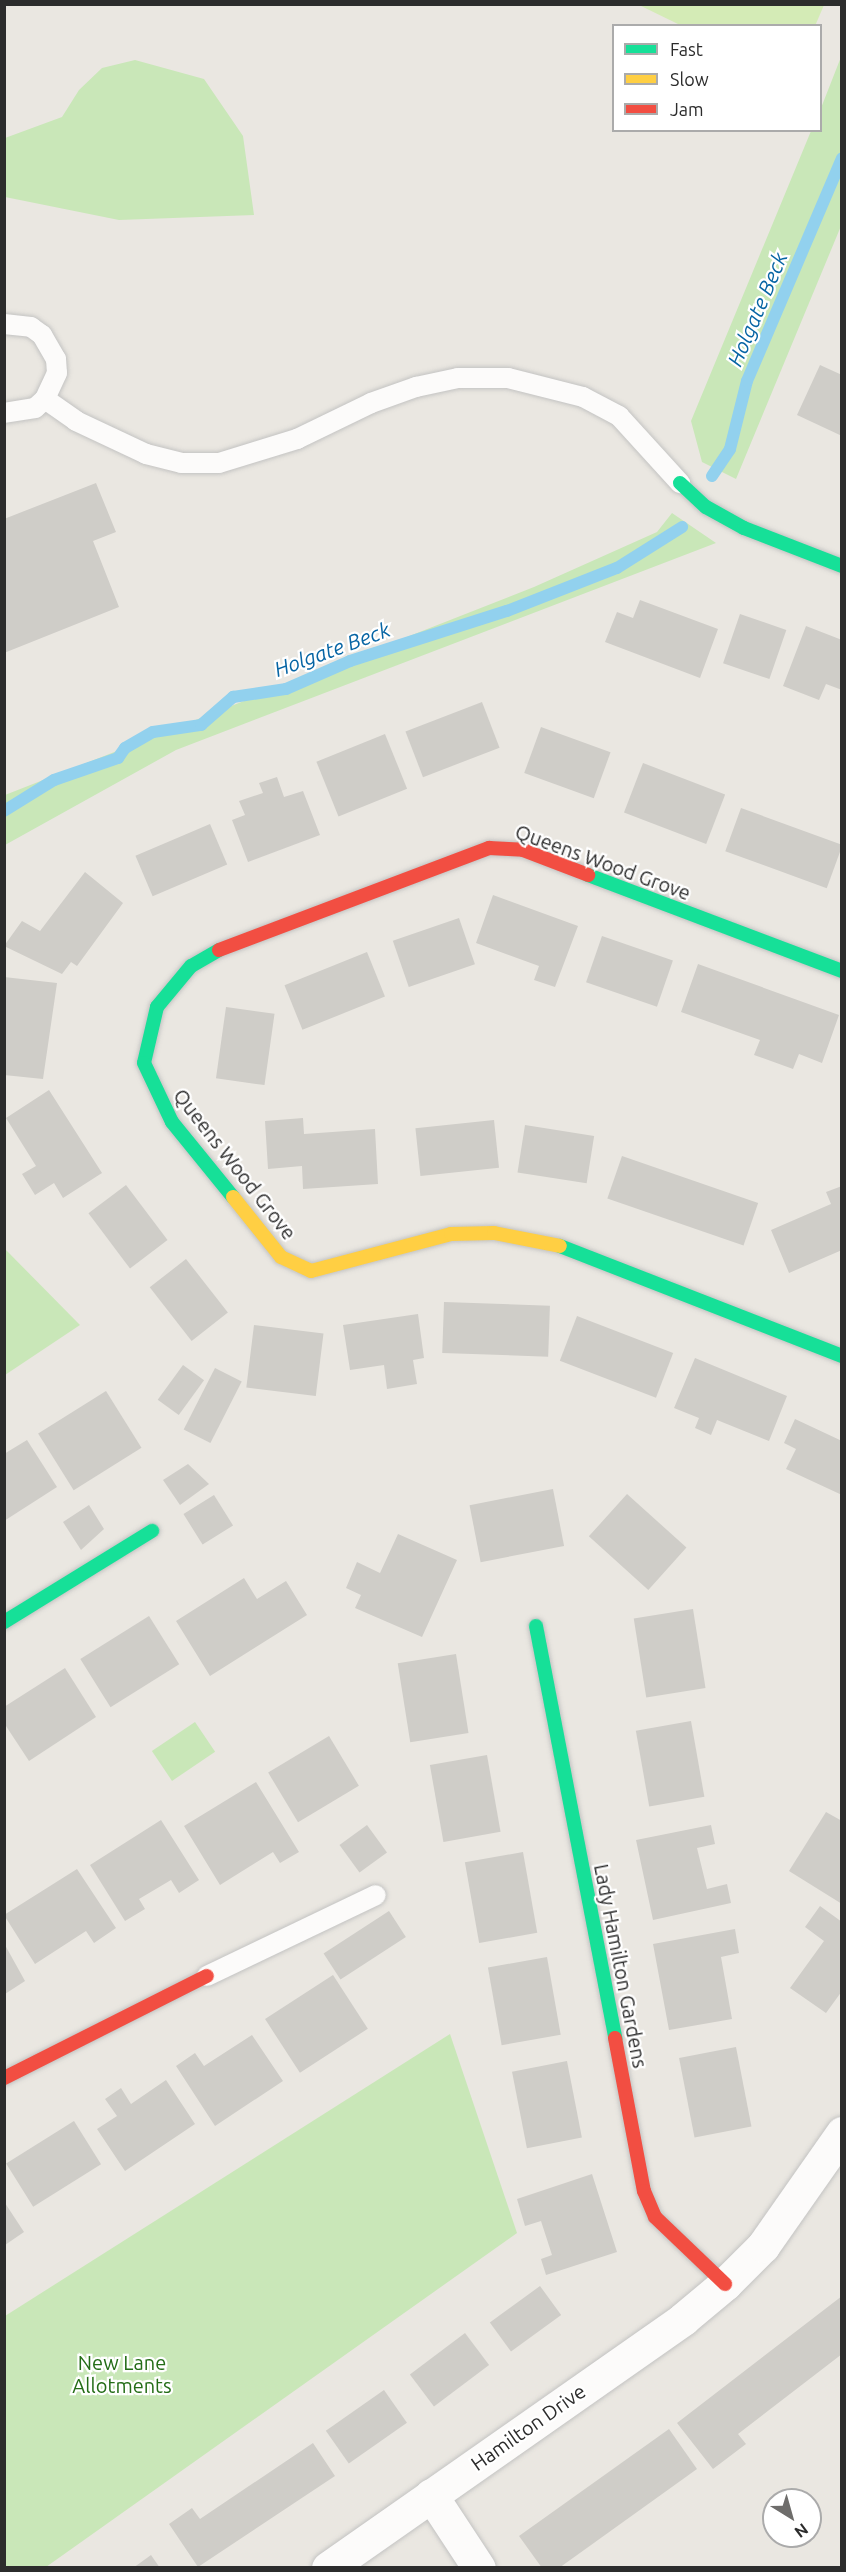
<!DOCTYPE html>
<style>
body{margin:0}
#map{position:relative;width:846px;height:2572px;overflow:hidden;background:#eae7e1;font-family:Ubuntu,sans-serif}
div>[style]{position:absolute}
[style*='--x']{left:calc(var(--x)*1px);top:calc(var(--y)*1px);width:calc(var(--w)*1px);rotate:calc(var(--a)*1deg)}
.green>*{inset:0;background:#c9e7b8;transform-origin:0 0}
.pitch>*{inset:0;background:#d4ebb6}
.stream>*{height:12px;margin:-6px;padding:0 6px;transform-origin:6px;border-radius:6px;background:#92d1ee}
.building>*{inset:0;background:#cfcdc8;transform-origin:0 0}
.roads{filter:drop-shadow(0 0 2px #c3c3c2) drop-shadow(0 0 2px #c3c3c2)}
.lane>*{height:20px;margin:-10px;padding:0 10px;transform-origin:10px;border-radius:10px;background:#fcfbfa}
.street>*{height:33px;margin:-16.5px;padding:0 16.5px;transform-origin:16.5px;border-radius:16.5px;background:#fcfbfa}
.fast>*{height:14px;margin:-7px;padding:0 7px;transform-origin:7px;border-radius:7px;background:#16e098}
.slow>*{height:14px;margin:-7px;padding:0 7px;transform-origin:7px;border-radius:7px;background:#ffcf43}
.jam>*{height:14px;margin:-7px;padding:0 7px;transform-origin:7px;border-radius:7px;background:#f24e42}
span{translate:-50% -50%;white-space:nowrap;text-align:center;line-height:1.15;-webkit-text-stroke:4.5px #fff;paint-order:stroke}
.street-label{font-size:20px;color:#2c2c2c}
.park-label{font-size:20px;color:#246d17}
.water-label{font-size:21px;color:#0765a4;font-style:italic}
.frame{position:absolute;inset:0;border:6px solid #2c2c2c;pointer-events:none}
.legend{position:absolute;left:612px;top:24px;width:210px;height:108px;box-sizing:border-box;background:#fff;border:2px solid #ababab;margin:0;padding:8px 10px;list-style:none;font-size:18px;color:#2c2c2c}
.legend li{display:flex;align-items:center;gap:12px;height:30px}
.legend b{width:30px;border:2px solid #ababab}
.north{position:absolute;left:762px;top:2488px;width:60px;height:60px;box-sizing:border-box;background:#fff;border:2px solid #ababab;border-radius:50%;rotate:143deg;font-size:16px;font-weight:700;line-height:24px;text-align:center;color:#2c2c2c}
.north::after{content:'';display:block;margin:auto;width:21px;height:27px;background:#6e6d6b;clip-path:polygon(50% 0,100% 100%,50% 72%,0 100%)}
</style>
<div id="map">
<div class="green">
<i style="clip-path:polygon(841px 57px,841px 226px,736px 479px,702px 462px,691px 421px,811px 131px,820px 130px,821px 108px)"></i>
<i style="clip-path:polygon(135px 60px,204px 79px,243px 136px,254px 215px,119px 220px,5px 197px,5px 138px,62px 117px,79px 90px,102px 68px)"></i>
<i style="clip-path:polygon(672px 513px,716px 543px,176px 750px,5px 845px,5px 795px,534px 587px,657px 532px)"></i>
<i style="clip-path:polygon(4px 1248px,80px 1325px,5px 1375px,4px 1375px)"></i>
<i style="left:195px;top:1722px;width:36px;height:52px;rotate:56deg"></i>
<i style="clip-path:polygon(450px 2034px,517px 2233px,46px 2567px,5px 2567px,5px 2316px)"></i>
</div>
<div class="pitch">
<i style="clip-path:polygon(639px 5px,639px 4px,824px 5px,815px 26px,680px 25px)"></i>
</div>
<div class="stream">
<i style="--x:712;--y:476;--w:32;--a:-56"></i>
<i style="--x:730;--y:449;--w:70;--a:-76"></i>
<i style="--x:747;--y:381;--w:242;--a:-66.9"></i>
<i style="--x:4;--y:811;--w:59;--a:-31.8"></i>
<i style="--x:54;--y:780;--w:68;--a:-19"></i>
<i style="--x:118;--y:758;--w:12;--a:-55"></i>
<i style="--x:125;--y:748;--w:32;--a:-30"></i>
<i style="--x:153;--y:732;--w:49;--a:-8.3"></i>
<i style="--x:201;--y:725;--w:43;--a:-41.2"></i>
<i style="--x:233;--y:697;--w:54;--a:-8.6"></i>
<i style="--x:286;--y:689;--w:70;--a:-23.6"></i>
<i style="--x:350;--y:661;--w:165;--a:-17.7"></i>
<i style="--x:507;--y:611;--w:118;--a:-21.4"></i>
<i style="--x:617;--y:568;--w:77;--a:-32.2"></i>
</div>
<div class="building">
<i style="clip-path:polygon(820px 365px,842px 375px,842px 436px,797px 415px)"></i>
<i style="clip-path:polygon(96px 483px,116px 532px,93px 541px,119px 607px,4px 653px,4px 519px)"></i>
<i style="clip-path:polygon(640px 600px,718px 629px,700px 678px,605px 642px,617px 612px,633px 618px)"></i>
<i style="left:740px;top:614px;width:49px;height:52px;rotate:19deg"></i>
<i style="clip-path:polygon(806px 626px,842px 640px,842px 690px,826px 684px,819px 700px,783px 686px)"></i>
<i style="left:482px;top:702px;width:49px;height:82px;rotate:69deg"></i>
<i style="left:541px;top:727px;width:74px;height:49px;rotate:20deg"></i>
<i style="left:385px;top:734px;width:59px;height:74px;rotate:68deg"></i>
<i style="left:643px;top:763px;width:88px;height:53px;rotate:21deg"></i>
<i style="clip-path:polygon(277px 777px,284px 797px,303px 791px,320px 835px,248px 862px,232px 820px,245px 815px,239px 801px,263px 793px,259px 783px)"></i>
<i style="left:741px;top:808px;width:108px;height:46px;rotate:20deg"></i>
<i style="left:210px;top:824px;width:44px;height:81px;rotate:67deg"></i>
<i style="clip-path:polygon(85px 872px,123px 903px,77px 966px,71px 962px,62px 974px,4px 946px,22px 921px,40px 931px)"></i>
<i style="clip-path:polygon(493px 895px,578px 926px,555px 987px,534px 980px,539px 966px,476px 943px)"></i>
<i style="left:459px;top:918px;width:49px;height:70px;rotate:71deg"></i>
<i style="left:602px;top:936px;width:75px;height:49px;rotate:19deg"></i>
<i style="left:367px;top:952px;width:48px;height:89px;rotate:68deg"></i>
<i style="clip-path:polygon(698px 964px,839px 1015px,822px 1063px,799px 1054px,793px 1069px,754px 1055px,760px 1040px,681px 1012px)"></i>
<i style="clip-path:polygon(4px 977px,57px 983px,43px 1079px,4px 1075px)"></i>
<i style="left:226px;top:1007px;width:49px;height:72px;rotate:8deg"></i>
<i style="clip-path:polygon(49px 1090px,102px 1173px,63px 1198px,54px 1183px,35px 1195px,22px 1174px,36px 1166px,6px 1118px)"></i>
<i style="clip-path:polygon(303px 1118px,304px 1134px,375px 1129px,378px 1184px,303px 1189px,302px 1166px,268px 1169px,265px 1121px)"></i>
<i style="left:494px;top:1120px;width:48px;height:79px;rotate:84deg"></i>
<i style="left:525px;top:1125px;width:70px;height:48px;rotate:9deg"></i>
<i style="left:622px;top:1156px;width:144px;height:45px;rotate:19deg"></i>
<i style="left:126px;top:1185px;width:69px;height:47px;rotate:53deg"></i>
<i style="clip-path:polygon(842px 1186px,842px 1250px,789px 1273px,771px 1230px,831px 1204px,826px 1192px)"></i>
<i style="left:186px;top:1259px;width:68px;height:46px;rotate:52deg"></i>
<i style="left:444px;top:1302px;width:106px;height:51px;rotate:2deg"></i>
<i style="clip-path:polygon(418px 1314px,424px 1358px,413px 1360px,417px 1384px,387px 1389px,384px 1365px,350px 1370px,343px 1325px)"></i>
<i style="left:577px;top:1316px;width:103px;height:48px;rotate:21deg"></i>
<i style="left:254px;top:1325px;width:70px;height:63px;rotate:7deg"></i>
<i style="clip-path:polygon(695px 1358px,787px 1396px,769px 1441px,717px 1420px,711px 1435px,695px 1428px,699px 1418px,674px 1408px)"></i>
<i style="left:183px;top:1365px;width:26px;height:43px;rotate:36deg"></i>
<i style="left:215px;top:1368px;width:30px;height:69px;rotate:27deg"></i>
<i style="left:106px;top:1391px;width:67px;height:80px;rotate:58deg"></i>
<i style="clip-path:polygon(795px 1419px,842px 1441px,842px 1495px,786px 1469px,796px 1449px,784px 1443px)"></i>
<i style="clip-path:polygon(27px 1440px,57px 1487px,4px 1521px,4px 1454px)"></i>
<i style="clip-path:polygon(188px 1464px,209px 1484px,180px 1505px,163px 1480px)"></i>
<i style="left:553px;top:1489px;width:58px;height:85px;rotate:79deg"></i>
<i style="left:627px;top:1494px;width:80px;height:57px;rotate:42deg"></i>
<i style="left:214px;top:1495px;width:36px;height:36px;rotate:58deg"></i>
<i style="clip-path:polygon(89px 1505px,104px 1529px,81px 1550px,63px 1522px)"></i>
<i style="clip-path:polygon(398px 1534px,457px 1560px,422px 1637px,355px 1608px,361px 1595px,346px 1588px,357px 1562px,380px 1573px)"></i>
<i style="clip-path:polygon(244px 1578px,257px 1599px,286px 1581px,307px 1615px,210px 1676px,176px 1621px)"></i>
<i style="left:693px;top:1609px;width:80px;height:60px;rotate:81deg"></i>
<i style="left:149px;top:1616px;width:57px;height:81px;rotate:58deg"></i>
<i style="left:456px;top:1654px;width:80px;height:59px;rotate:81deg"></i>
<i style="clip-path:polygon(65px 1668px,96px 1717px,29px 1761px,4px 1723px,4px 1707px)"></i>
<i style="left:691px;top:1721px;width:77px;height:56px;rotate:80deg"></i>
<i style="left:329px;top:1736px;width:58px;height:71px;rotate:59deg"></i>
<i style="left:487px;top:1755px;width:78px;height:58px;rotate:80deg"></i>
<i style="clip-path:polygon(256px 1782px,299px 1852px,280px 1863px,273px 1852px,220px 1885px,184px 1826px)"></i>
<i style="clip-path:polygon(826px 1812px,842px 1821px,842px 1904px,789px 1871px)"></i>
<i style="clip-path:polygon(161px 1820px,199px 1880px,179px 1893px,171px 1880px,139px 1899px,145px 1909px,125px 1921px,90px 1865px)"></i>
<i style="left:367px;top:1825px;width:34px;height:34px;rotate:54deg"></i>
<i style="clip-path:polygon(711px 1825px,715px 1844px,697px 1848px,707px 1889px,727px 1884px,731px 1903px,653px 1920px,636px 1840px)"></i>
<i style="left:523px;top:1852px;width:82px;height:59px;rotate:80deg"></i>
<i style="clip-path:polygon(77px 1869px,116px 1928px,94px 1943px,86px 1931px,35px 1964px,4px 1915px)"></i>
<i style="clip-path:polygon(820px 1906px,842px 1922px,842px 1991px,826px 2013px,790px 1988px,824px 1941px,805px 1927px)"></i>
<i style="left:389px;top:1911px;width:31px;height:78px;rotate:57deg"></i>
<i style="clip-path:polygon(735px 1929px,739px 1953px,721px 1957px,732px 2019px,669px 2030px,653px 1944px)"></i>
<i style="clip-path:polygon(5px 1945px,25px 1981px,5px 1994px)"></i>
<i style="left:547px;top:1957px;width:79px;height:60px;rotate:80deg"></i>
<i style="left:333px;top:1975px;width:64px;height:81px;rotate:57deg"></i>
<i style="clip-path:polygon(252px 2035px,283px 2081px,215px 2126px,176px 2066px,195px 2053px,204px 2066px)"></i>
<i style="left:736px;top:2047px;width:81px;height:58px;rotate:79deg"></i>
<i style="left:567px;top:2061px;width:78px;height:56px;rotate:79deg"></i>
<i style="clip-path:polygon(166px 2080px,195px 2124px,125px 2171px,97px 2129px,117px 2116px,105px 2099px,121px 2088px,131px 2104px)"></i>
<i style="left:74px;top:2121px;width:51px;height:80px;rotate:58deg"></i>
<i style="clip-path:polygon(592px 2174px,617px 2252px,546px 2275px,541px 2259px,552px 2255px,541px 2221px,525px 2226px,517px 2199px)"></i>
<i style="clip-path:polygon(5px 2203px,24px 2232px,5px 2245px)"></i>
<i style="left:540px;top:2286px;width:36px;height:62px;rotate:54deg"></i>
<i style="clip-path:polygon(842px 2296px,842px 2354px,738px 2434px,746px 2444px,713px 2469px,677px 2423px)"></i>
<i style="left:465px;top:2333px;width:40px;height:69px;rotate:53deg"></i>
<i style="left:384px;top:2390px;width:40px;height:71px;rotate:55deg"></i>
<i style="clip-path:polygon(669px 2429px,697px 2469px,559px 2568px,542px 2568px,519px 2536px)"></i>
<i style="clip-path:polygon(313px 2443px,335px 2476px,198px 2567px,169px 2524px,192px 2508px,200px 2519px)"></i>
<i style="clip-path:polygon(151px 2555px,160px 2568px,133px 2568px)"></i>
</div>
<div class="roads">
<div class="lane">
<i style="--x:4;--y:324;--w:27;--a:6"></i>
<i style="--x:31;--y:327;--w:14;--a:36"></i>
<i style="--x:42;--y:335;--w:28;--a:60"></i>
<i style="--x:56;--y:359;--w:14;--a:86"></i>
<i style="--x:57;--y:373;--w:29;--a:115"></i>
<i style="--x:45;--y:399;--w:13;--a:138"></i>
<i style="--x:35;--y:408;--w:31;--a:171"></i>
<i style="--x:45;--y:399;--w:38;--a:35"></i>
<i style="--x:76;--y:421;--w:77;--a:25.2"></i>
<i style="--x:146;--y:454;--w:36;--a:14"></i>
<i style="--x:181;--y:463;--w:38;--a:0"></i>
<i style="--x:219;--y:463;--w:82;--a:-17.1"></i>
<i style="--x:297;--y:439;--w:82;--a:-25.9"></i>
<i style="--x:371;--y:403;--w:48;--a:-19.6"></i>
<i style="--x:416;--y:387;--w:43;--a:-12.1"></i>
<i style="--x:458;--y:378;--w:50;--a:0"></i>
<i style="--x:508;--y:378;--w:77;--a:14.2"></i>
<i style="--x:583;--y:397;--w:41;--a:27.8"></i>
<i style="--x:619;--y:416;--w:91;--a:47.7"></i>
<i style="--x:207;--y:1976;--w:187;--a:-25.6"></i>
</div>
<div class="street">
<i style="--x:431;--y:2495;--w:87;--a:56.7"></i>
<i style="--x:328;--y:2568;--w:434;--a:-35"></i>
<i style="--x:683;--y:2319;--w:55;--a:-39.8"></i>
<i style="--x:725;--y:2284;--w:54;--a:-45"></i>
<i style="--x:763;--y:2246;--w:138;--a:-55"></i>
</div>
<div class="fast">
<i style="--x:680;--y:483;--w:35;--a:43"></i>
<i style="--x:706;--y:507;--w:43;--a:28.9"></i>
<i style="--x:744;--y:528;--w:105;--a:21.2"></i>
<i style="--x:588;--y:875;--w:272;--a:20.7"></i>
<i style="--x:219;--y:950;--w:32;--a:150"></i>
<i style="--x:191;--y:966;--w:53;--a:129.7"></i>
<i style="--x:157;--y:1007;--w:57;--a:103.1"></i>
<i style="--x:144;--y:1063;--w:65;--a:64.6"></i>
<i style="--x:172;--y:1122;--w:97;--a:50.9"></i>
<i style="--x:560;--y:1246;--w:303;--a:21.3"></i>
<i style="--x:4;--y:1622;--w:174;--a:-31.6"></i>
<i style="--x:536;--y:1626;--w:420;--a:79.1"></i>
</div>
<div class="slow">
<i style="--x:233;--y:1197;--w:77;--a:51.3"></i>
<i style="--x:281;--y:1257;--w:33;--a:25"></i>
<i style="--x:311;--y:1271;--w:145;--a:-14.8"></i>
<i style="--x:451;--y:1234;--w:43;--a:-1.3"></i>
<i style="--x:494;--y:1233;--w:67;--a:11.1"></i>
</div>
<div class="jam">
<i style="--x:219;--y:950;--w:289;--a:-20.7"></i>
<i style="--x:489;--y:848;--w:34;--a:3"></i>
<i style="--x:523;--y:850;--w:70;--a:21"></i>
<i style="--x:615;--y:2038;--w:156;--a:79.3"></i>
<i style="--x:644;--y:2191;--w:28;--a:67"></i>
<i style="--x:655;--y:2217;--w:97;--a:43.7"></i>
<i style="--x:4;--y:2078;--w:227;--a:-26.7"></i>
</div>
</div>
<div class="street-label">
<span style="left:603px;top:862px;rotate:20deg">Queens Wood Grove</span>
<span style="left:235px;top:1164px;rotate:52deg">Queens Wood Grove</span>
<span style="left:621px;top:1966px;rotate:79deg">Lady Hamilton Gardens</span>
<span style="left:528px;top:2427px;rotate:-35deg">Hamilton Drive</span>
</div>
<div class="park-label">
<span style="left:122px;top:2374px">New Lane<br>Allotments</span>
</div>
<div class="water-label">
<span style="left:757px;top:309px;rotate:-67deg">Holgate Beck</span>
<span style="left:332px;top:649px;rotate:-20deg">Holgate Beck</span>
</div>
<div class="frame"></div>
<ul class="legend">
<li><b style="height:8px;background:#16e098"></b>Fast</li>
<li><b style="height:8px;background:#ffcf43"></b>Slow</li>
<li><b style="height:8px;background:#f24e42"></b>Jam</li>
</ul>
<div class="north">N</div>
</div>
